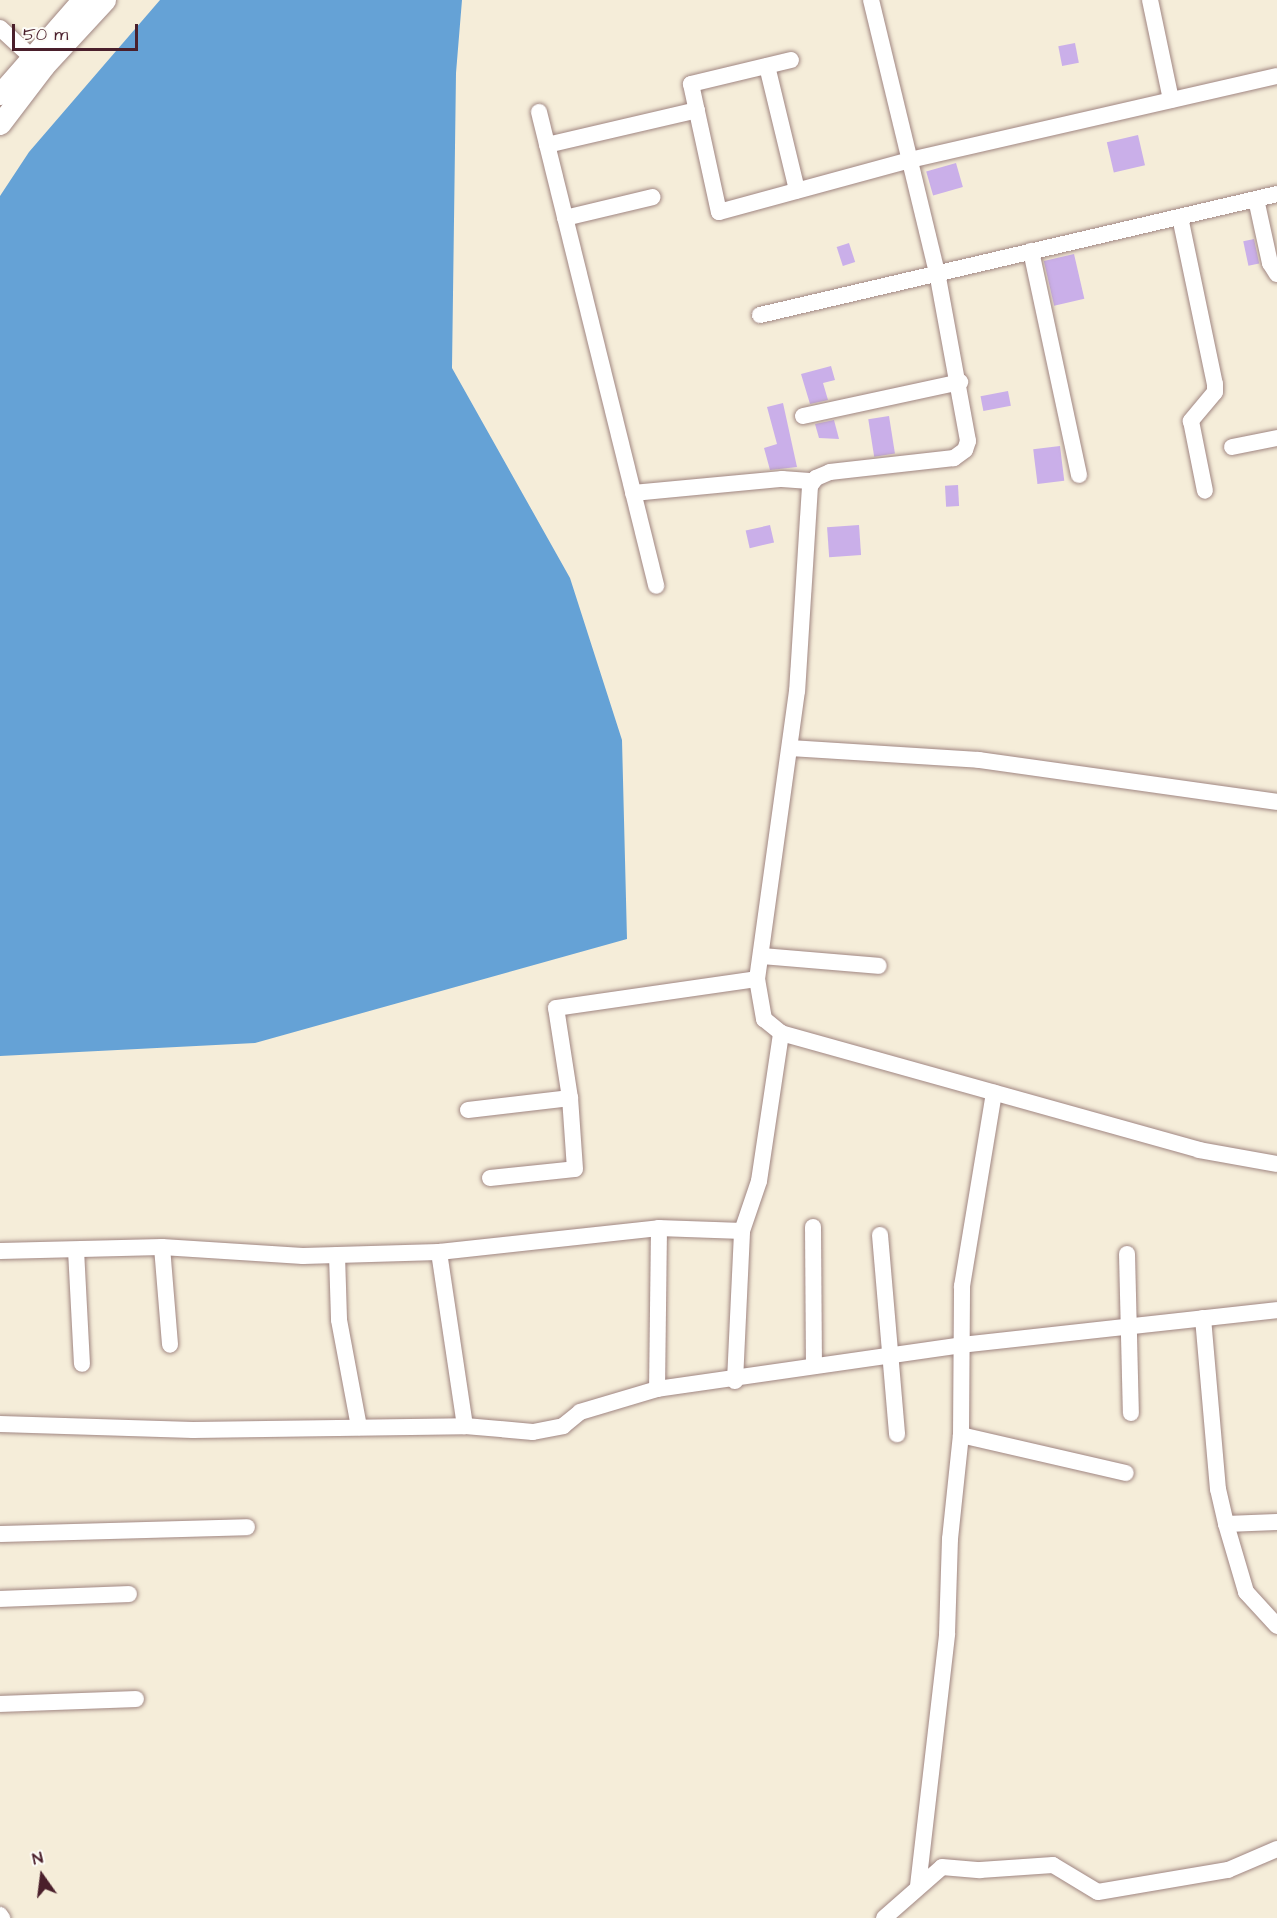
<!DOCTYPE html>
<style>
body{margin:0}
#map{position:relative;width:1277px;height:1918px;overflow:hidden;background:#f5edd9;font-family:"Architects Daughter",sans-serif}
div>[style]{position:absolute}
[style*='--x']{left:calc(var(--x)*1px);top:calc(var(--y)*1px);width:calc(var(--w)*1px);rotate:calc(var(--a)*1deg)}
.water>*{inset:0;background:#65a2d6}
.building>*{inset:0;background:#caafe9;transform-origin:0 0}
.roads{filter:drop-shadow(0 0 2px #a08682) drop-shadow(0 0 2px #a08682)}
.minor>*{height:16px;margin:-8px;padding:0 8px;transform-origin:8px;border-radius:8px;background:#fff}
.major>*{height:21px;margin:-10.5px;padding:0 10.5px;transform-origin:10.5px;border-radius:10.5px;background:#fff}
span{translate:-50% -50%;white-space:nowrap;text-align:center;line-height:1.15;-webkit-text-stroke:4.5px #fdfcf7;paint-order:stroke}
.north{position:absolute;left:12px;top:1846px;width:60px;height:60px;-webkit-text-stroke:4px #fdfcf7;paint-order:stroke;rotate:346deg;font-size:16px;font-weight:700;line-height:24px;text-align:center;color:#4a1f2b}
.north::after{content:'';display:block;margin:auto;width:21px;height:27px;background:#4a1f2b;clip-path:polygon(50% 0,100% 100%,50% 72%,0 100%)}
.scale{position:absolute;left:12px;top:24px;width:126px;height:27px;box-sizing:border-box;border:3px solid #4a1f2b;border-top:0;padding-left:8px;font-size:18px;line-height:21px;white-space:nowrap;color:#4a1f2b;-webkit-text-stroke:4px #fdfcf7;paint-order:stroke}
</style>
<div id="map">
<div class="water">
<i style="clip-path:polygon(160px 0,462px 0,456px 73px,452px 368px,570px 578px,622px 740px,627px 939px,255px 1043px,0 1056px,0 196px,29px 152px)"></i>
</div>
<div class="building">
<i style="left:1075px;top:43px;width:20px;height:17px;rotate:79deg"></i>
<i style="left:1138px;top:135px;width:31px;height:32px;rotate:77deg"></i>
<i style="left:956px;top:163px;width:25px;height:31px;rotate:74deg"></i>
<i style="left:1254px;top:239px;width:25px;height:11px;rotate:78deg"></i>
<i style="left:849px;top:243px;width:20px;height:13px;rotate:72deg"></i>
<i style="left:1074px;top:254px;width:46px;height:31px;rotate:77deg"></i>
<i style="clip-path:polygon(831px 366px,835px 380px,823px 383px,828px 400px,810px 404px,801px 374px)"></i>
<i style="left:1008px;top:391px;width:15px;height:28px;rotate:79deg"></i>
<i style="clip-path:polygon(783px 403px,797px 467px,770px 470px,764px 448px,777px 444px,767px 407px)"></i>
<i style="left:889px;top:416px;width:38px;height:21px;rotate:81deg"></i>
<i style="clip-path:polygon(834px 420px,839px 439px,819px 438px,815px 424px)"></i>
<i style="left:1060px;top:446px;width:35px;height:27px;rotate:83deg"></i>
<i style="left:958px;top:485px;width:21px;height:13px;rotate:87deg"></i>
<i style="left:770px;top:525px;width:18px;height:25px;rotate:77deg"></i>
<i style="left:859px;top:525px;width:30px;height:32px;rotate:86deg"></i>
</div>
<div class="roads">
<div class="minor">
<i style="--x:871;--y:0;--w:280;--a:76.4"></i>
<i style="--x:937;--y:272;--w:172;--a:79.6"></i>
<i style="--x:968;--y:441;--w:9;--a:108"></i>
<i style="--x:965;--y:450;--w:14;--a:144"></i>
<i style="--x:954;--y:458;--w:125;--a:173.6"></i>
<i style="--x:830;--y:472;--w:15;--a:157"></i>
<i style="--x:816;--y:478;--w:10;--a:127"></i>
<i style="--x:810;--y:486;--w:205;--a:93.6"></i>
<i style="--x:797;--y:691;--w:291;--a:97.9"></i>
<i style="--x:757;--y:979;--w:41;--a:80.1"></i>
<i style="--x:764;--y:1019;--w:22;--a:39"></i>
<i style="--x:781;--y:1033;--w:434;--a:15.6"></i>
<i style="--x:1199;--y:1150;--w:79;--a:10.2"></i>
<i style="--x:1150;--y:0;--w:102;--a:78.1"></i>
<i style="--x:0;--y:28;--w:53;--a:42.7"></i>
<i style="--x:791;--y:60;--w:103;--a:166.5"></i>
<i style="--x:691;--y:84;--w:131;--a:77.7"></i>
<i style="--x:719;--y:212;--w:198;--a:-15.2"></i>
<i style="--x:910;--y:160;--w:376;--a:-12.9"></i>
<i style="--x:767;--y:66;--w:128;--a:76.4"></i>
<i style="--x:539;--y:112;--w:488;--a:76.1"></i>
<i style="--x:547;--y:145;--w:154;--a:-13.1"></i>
<i style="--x:1256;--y:199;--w:66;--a:77.7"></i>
<i style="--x:1270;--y:263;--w:13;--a:58"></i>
<i style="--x:1180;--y:217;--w:171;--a:78.2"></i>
<i style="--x:1215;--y:384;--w:8;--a:90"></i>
<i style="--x:1215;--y:392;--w:38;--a:130"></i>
<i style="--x:1191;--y:421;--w:71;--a:78.7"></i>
<i style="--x:565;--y:218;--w:90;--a:-13.4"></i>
<i style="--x:1031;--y:251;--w:229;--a:77.9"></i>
<i style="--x:760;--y:315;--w:531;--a:-13.17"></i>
<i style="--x:803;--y:416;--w:161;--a:-12.2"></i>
<i style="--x:1232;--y:447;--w:46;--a:-11.3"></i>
<i style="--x:633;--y:493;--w:150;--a:-5.4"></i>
<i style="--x:782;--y:479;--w:31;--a:4"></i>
<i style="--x:790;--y:748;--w:189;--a:3.6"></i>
<i style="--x:979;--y:760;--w:301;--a:8"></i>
<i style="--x:761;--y:956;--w:118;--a:4.8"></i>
<i style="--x:468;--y:1110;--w:103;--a:-6.7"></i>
<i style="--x:490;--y:1178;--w:85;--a:-6"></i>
<i style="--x:575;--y:1169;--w:71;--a:-94"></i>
<i style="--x:570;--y:1098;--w:91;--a:-98.8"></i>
<i style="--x:556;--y:1008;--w:203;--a:-8.2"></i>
<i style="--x:813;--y:1227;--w:139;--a:89.6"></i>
<i style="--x:659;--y:1228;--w:83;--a:2.1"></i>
<i style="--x:880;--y:1235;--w:200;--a:85.1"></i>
<i style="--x:162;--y:1247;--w:98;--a:85.3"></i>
<i style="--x:76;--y:1250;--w:114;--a:87"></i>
<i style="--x:0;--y:1251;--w:162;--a:-1.4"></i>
<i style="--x:162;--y:1247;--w:141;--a:3.7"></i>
<i style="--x:303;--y:1256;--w:136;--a:-1.7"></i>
<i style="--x:439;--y:1252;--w:221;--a:-6.2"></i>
<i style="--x:659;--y:1228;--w:161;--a:90.7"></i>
<i style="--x:439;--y:1252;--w:176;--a:81.5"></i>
<i style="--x:1127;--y:1254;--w:159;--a:88.6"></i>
<i style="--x:337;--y:1255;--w:65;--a:88.2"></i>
<i style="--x:339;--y:1320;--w:109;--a:79.4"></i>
<i style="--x:1203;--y:1318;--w:172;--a:85"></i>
<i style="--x:1218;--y:1489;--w:36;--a:77"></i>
<i style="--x:1226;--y:1524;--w:71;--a:73.6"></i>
<i style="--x:1246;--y:1592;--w:46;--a:47.6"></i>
<i style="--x:735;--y:1381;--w:150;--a:-87.3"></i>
<i style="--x:742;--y:1231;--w:53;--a:-71.2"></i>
<i style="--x:759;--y:1181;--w:150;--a:-81.5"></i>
<i style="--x:0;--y:1424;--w:193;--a:1.8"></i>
<i style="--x:193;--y:1430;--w:272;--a:-0.8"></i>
<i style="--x:465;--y:1426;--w:68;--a:5"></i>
<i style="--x:533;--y:1432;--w:31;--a:-11"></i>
<i style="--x:563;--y:1426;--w:22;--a:-39"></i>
<i style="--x:580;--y:1412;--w:80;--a:-16.6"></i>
<i style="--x:657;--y:1389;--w:307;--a:-8.2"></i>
<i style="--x:961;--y:1345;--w:318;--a:-6.3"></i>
<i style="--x:961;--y:1435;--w:169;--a:13"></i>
<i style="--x:1226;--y:1524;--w:51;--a:-2.2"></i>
<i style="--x:0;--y:1534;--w:247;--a:-1.6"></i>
<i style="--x:0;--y:1599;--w:129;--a:-2.2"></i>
<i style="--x:0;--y:1704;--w:136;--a:-2.1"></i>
<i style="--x:918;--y:1886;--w:254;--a:-83.4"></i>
<i style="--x:947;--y:1634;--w:95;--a:-88.2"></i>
<i style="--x:950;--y:1539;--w:105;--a:-84"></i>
<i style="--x:961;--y:1435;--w:149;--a:-89.6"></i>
<i style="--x:962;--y:1286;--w:196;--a:-80.6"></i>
<i style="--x:0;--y:1915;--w:4;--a:56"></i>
<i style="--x:884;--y:1918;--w:77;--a:-41.3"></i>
<i style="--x:942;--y:1867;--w:38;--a:5"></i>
<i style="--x:980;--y:1870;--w:73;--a:-3.9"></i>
<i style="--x:1053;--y:1865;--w:52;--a:31"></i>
<i style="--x:1098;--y:1892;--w:132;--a:-9.6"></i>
<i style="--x:1228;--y:1870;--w:53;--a:-23.2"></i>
</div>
<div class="major">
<i style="--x:0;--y:94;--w:125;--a:-48.9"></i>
<i style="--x:0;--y:124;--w:73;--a:-52.8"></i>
<i style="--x:44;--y:66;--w:90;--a:-47.3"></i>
</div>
</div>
<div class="north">N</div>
<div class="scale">50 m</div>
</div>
